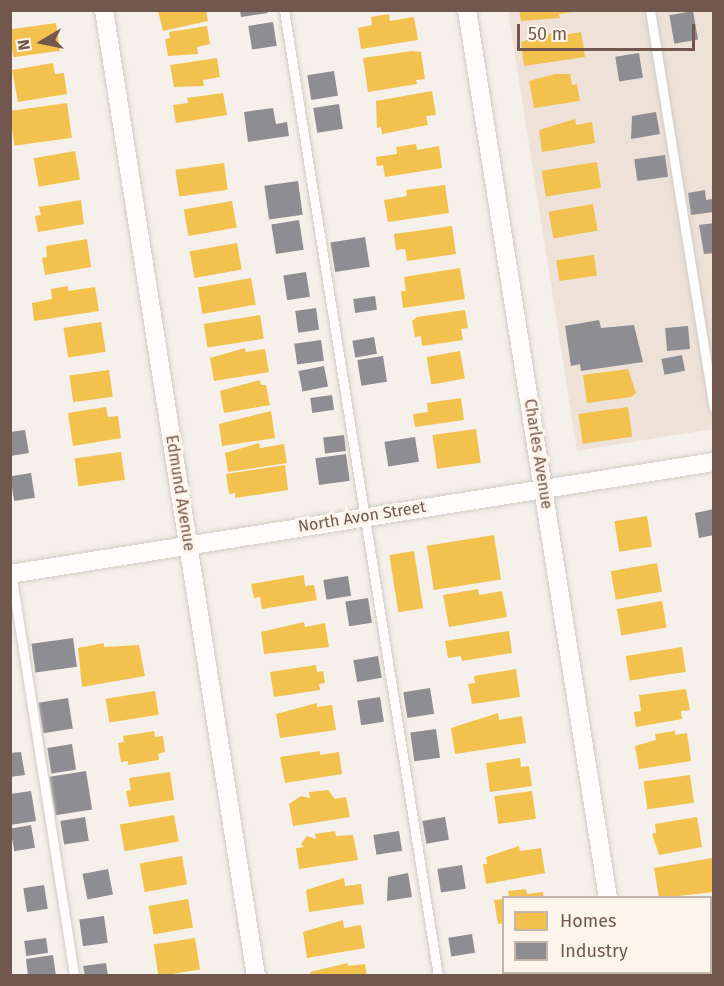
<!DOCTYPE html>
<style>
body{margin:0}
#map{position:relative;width:724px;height:986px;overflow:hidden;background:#f5f0ea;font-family:"Fira Sans",sans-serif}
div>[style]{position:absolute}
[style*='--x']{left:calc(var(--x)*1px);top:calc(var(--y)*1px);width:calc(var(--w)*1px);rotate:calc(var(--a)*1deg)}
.residential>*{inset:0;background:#eee2d8}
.homes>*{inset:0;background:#f2c14e;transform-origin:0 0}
.industry>*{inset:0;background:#8d8d92;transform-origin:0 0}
.roads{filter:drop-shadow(0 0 2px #d2ccc6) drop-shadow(0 0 2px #d2ccc6)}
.lane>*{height:9px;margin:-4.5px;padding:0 4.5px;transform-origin:4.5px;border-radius:4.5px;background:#fefdfc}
.street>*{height:18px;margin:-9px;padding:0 9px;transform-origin:9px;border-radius:9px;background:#fefdfc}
span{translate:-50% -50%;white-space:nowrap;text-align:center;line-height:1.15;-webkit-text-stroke:6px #fdf5eb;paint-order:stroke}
.street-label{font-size:16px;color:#71574d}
.frame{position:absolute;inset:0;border:12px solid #71574d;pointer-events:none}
.legend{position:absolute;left:502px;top:896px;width:210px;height:78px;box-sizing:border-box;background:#fdf5eb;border:2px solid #c5b6ac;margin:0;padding:8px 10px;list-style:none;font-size:18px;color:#71574d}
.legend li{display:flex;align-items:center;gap:12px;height:30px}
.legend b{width:30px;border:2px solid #c5b6ac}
.north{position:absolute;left:12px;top:12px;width:60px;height:60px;-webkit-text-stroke:4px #fdf5eb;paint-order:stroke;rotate:261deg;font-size:16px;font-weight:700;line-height:24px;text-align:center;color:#71574d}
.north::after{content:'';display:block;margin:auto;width:21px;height:27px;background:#71574d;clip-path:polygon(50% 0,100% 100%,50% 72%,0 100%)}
.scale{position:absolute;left:517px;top:24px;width:178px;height:27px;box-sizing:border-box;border:3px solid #71574d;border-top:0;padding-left:8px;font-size:18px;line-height:21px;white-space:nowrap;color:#71574d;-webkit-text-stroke:4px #fdf5eb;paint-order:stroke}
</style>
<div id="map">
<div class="residential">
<i style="clip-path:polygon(508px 11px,713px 11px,713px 429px,577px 451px)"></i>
</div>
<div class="homes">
<i style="clip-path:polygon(158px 10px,206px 10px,208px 21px,163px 31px)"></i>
<i style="clip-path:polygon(519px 10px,573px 10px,573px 12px,559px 14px,560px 18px,521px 21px)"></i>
<i style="clip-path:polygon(389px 14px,390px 21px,414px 17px,418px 40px,361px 49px,358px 28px,372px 25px,371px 17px)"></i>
<i style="left:56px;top:23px;width:28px;height:47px;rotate:82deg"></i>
<i style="clip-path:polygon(207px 26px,210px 44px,197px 47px,198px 54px,168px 56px,165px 39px,170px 38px,169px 32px)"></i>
<i style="clip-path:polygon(563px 30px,563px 35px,581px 32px,585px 57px,524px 66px,521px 42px)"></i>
<i style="clip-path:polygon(412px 51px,421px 52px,425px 79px,416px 80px,417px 84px,368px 92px,363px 58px)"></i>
<i style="clip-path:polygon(217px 58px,220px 77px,203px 80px,204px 86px,174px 87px,170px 65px)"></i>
<i style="clip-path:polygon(53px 63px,55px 74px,64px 73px,67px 94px,18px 102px,12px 70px)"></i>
<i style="clip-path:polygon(555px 74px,570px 74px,572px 85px,577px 84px,580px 101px,534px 108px,529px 81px)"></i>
<i style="clip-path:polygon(432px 91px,436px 115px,426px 116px,428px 125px,382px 134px,381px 127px,377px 128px,376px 101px)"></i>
<i style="clip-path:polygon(223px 93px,227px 115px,176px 123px,173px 105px,188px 103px,187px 98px)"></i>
<i style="left:67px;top:103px;width:35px;height:58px;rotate:82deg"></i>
<i style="clip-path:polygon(575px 119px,576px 125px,592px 122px,595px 143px,542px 152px,539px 130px)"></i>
<i style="clip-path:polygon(416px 144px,417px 150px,439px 146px,442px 168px,385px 177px,383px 165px,377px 166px,376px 157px,397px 154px,396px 147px)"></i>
<i style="left:75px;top:151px;width:29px;height:42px;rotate:80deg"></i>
<i style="left:597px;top:162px;width:26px;height:56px;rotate:81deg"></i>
<i style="left:224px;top:163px;width:27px;height:49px;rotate:82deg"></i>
<i style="clip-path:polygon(445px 185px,449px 213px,388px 222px,384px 200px,407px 196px,406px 190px)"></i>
<i style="clip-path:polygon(81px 200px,84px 224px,38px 232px,35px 216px,41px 215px,39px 207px)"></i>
<i style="left:232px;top:201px;width:27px;height:49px;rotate:80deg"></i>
<i style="left:593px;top:204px;width:27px;height:45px;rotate:80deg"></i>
<i style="clip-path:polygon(452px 226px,456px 254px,407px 261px,405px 249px,396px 250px,394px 234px)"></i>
<i style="clip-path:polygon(87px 239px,91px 267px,45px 275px,42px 258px,47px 257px,46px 246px)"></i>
<i style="left:237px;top:243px;width:27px;height:48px;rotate:80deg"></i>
<i style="left:594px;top:255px;width:21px;height:38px;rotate:82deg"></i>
<i style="clip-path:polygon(460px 268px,465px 299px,403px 308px,401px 291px,406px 291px,404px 277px)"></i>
<i style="left:251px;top:278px;width:27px;height:54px;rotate:80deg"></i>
<i style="clip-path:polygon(68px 286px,68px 291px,95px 287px,99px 311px,34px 321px,32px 303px,52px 299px,51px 289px)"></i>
<i style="clip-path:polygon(465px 310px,468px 328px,461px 329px,463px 340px,422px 346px,421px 336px,415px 337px,412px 321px,417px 317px)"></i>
<i style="left:260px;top:315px;width:24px;height:57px;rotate:81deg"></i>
<i style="left:101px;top:322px;width:30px;height:38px;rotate:81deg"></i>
<i style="clip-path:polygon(245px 348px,246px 352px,265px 349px,269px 372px,214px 381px,210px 358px)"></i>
<i style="left:460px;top:351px;width:28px;height:34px;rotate:80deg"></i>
<i style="clip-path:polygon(628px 369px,636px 393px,631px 397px,587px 403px,583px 375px)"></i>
<i style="left:109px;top:370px;width:27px;height:40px;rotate:82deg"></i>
<i style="clip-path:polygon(260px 380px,261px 385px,266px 385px,270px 405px,224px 413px,220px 391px)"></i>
<i style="clip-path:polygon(461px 398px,464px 420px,415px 427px,413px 414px,428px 412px,427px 403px)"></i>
<i style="clip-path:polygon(106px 407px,108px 417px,118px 416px,121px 438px,73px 446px,68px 413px)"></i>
<i style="left:628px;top:407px;width:30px;height:50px;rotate:82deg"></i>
<i style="clip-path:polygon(271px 411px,275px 438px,222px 446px,219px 424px)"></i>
<i style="left:476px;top:429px;width:34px;height:44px;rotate:82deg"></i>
<i style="clip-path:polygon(259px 443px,260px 448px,284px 444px,287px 463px,228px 472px,225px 453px)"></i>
<i style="left:121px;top:452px;width:28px;height:47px;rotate:82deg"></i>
<i style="clip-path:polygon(285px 465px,288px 490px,235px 498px,235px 493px,229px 494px,226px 474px)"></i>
<i style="left:647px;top:516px;width:31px;height:33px;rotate:81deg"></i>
<i style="left:494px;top:535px;width:45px;height:68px;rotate:81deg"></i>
<i style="left:414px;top:551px;width:58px;height:25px;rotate:81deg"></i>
<i style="left:657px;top:563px;width:29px;height:47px;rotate:80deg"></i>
<i style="clip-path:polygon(304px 575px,305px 586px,314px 585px,317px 600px,262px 609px,260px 597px,254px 598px,251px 584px)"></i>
<i style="clip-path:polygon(478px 589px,479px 595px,502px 591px,507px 617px,449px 627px,443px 595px)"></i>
<i style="left:662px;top:601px;width:27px;height:46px;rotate:80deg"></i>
<i style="clip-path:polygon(304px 622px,305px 627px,325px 623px,329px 647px,264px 654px,261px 632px)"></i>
<i style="clip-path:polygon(509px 631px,512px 653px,462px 661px,461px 656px,448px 658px,445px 641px)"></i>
<i style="clip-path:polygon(104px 643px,104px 647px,139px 645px,145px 676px,82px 687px,78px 648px)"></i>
<i style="left:682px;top:647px;width:25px;height:57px;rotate:81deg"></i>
<i style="clip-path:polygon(316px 665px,317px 672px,323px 671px,325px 683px,319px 684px,320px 690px,274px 697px,270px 672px)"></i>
<i style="clip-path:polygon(516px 669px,520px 697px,472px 704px,468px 684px,475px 683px,474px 676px)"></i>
<i style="clip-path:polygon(686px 689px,690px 710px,681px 711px,682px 719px,636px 727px,634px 712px,641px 711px,639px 695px)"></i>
<i style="left:155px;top:691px;width:24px;height:50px;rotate:81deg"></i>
<i style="clip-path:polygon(317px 703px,317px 707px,332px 705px,336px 730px,280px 738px,276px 714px)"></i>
<i style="clip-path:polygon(498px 713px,499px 720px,522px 716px,526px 743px,455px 754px,451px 728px)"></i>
<i style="clip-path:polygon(154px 731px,155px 737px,163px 736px,165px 752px,158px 754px,159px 760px,128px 765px,128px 761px,121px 762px,118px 743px,124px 742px,123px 736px)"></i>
<i style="clip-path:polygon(675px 731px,675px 735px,687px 733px,691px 761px,639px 769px,635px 746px,656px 740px,655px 734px)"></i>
<i style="clip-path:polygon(320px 751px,320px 755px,339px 752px,342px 774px,285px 783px,280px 757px)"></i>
<i style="clip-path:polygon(520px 758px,521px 767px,529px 766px,532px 786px,490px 792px,486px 763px)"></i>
<i style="clip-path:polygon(170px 772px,174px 800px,129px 807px,126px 791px,131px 790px,129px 778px)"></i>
<i style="left:690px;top:775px;width:28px;height:47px;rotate:82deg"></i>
<i style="clip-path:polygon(328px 790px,335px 799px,346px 797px,350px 817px,293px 826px,289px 804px,301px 796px,310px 798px,309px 792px)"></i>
<i style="left:532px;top:791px;width:28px;height:38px;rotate:82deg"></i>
<i style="left:174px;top:815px;width:27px;height:55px;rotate:80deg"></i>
<i style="clip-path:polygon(697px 817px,702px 847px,659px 855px,652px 834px,656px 833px,655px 824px)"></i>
<i style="clip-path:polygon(335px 831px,336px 836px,353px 835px,358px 860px,299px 869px,296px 848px,304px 847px,301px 844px,307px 836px,316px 839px,315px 834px)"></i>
<i style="clip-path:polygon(519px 846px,520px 851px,541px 848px,545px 873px,486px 884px,483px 864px,487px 864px,486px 857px)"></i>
<i style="left:182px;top:856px;width:29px;height:43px;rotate:80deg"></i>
<i style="clip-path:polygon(712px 858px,714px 892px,659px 898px,654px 868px)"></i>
<i style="clip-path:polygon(344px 878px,345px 886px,361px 884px,364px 904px,309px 912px,306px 890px)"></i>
<i style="clip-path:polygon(526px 889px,527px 894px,543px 892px,544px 898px,509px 898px,508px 891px)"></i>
<i style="left:188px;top:899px;width:29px;height:40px;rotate:80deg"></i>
<i style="clip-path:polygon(504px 899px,504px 923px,498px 924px,494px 900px)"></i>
<i style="clip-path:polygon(343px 920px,344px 928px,361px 925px,365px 948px,307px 958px,303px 932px)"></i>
<i style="left:195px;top:938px;width:32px;height:42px;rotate:81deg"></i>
<i style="clip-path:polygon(714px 947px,714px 976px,674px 976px,673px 972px,710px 972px)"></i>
<i style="clip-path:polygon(348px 963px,348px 966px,365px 964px,367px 976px,311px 976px,310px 972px)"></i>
<i style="left:524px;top:972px;width:36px;height:4px"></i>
</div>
<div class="industry">
<i style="clip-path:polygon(240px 10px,267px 10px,268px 13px,241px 17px)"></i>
<i style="left:693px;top:11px;width:29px;height:24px;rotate:80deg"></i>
<i style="left:273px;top:22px;width:24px;height:25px;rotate:81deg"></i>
<i style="left:639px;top:53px;width:25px;height:24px;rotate:81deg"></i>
<i style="left:334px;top:71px;width:25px;height:27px;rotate:81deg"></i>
<i style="left:339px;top:104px;width:25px;height:26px;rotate:81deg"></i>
<i style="clip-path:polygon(273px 108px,276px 124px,287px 122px,289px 136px,248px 142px,244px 112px)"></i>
<i style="clip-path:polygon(656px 112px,660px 134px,631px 139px,632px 116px)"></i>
<i style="left:665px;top:155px;width:22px;height:31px;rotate:82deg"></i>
<i style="left:298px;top:181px;width:34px;height:34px;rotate:82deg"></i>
<i style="clip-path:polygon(705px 190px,706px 200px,712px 199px,714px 212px,691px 215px,688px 193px)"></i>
<i style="left:299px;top:220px;width:30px;height:28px;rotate:81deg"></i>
<i style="clip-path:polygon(714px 223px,714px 253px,704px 254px,699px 225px)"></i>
<i style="left:365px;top:237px;width:30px;height:35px;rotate:81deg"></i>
<i style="left:306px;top:272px;width:25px;height:23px;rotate:81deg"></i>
<i style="left:375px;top:296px;width:14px;height:22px;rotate:82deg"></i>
<i style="left:316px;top:308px;width:22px;height:21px;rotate:82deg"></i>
<i style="clip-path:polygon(599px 320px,601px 328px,634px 325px,643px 362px,581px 371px,580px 364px,571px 366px,565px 326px)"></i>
<i style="left:688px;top:326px;width:23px;height:23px;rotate:85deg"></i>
<i style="left:374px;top:337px;width:17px;height:22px;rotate:80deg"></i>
<i style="left:321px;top:340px;width:21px;height:27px;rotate:82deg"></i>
<i style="left:682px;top:355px;width:16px;height:21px;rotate:79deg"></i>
<i style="left:383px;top:356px;width:26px;height:26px;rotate:81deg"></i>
<i style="left:324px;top:366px;width:21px;height:26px;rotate:79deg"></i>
<i style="left:332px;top:395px;width:15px;height:22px;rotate:82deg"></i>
<i style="clip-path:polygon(25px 430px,29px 453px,10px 456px,10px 432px)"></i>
<i style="left:344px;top:435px;width:16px;height:21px;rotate:83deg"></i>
<i style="left:415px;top:437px;width:25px;height:31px;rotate:81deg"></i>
<i style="left:346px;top:454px;width:27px;height:31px;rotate:82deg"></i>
<i style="left:31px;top:473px;width:25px;height:21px;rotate:81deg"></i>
<i style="clip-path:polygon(714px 509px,714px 535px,699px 538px,695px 513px)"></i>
<i style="left:348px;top:576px;width:20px;height:25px;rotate:81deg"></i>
<i style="left:368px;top:598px;width:25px;height:23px;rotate:81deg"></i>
<i style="left:73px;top:638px;width:29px;height:42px;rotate:82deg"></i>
<i style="left:378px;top:656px;width:22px;height:25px;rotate:80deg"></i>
<i style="left:430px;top:688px;width:26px;height:27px;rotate:81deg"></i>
<i style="left:380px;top:697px;width:25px;height:23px;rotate:81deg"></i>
<i style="left:68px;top:698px;width:31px;height:30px;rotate:81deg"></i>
<i style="left:436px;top:729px;width:29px;height:26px;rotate:82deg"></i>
<i style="left:72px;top:744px;width:26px;height:25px;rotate:81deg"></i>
<i style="clip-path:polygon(21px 752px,25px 775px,10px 777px,10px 753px)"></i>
<i style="left:86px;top:771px;width:39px;height:37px;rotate:81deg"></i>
<i style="clip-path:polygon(31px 791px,36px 821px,10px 825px,10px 794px)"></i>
<i style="left:85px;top:817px;width:24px;height:25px;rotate:81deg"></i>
<i style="left:445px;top:817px;width:23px;height:23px;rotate:80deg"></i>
<i style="left:31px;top:825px;width:23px;height:21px;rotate:80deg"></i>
<i style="left:399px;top:831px;width:20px;height:26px;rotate:81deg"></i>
<i style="left:462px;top:865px;width:24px;height:25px;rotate:81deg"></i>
<i style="left:108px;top:869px;width:26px;height:26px;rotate:79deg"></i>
<i style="clip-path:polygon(408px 873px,412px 897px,387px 901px,388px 877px)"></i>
<i style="left:44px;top:885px;width:24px;height:21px;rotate:81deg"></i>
<i style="left:104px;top:916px;width:27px;height:25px;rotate:82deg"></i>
<i style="left:472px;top:934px;width:19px;height:24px;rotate:81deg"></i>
<i style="left:46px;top:938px;width:15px;height:22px;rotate:82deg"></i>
<i style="clip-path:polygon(53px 955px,56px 976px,28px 976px,26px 959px)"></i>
<i style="clip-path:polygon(106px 963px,108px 976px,85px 976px,83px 966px)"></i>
</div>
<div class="roads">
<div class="lane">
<i style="--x:284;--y:10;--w:978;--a:80.94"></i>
<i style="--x:650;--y:10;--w:403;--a:80.9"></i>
<i style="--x:11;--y:572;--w:409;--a:81.1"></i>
</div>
<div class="street">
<i style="--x:104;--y:10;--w:978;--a:81.06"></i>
<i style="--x:467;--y:10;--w:899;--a:80.98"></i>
<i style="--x:10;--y:574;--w:713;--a:-9.04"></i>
<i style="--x:620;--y:972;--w:4;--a:76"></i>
</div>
</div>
<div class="street-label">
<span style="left:538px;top:454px;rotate:81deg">Charles Avenue</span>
<span style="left:180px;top:493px;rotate:81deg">Edmund Avenue</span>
<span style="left:362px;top:517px;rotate:-9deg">North Avon Street</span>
</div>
<div class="frame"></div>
<ul class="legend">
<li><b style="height:16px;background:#f2c14e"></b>Homes</li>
<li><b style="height:16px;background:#8d8d92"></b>Industry</li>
</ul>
<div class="north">N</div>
<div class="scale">50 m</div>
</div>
